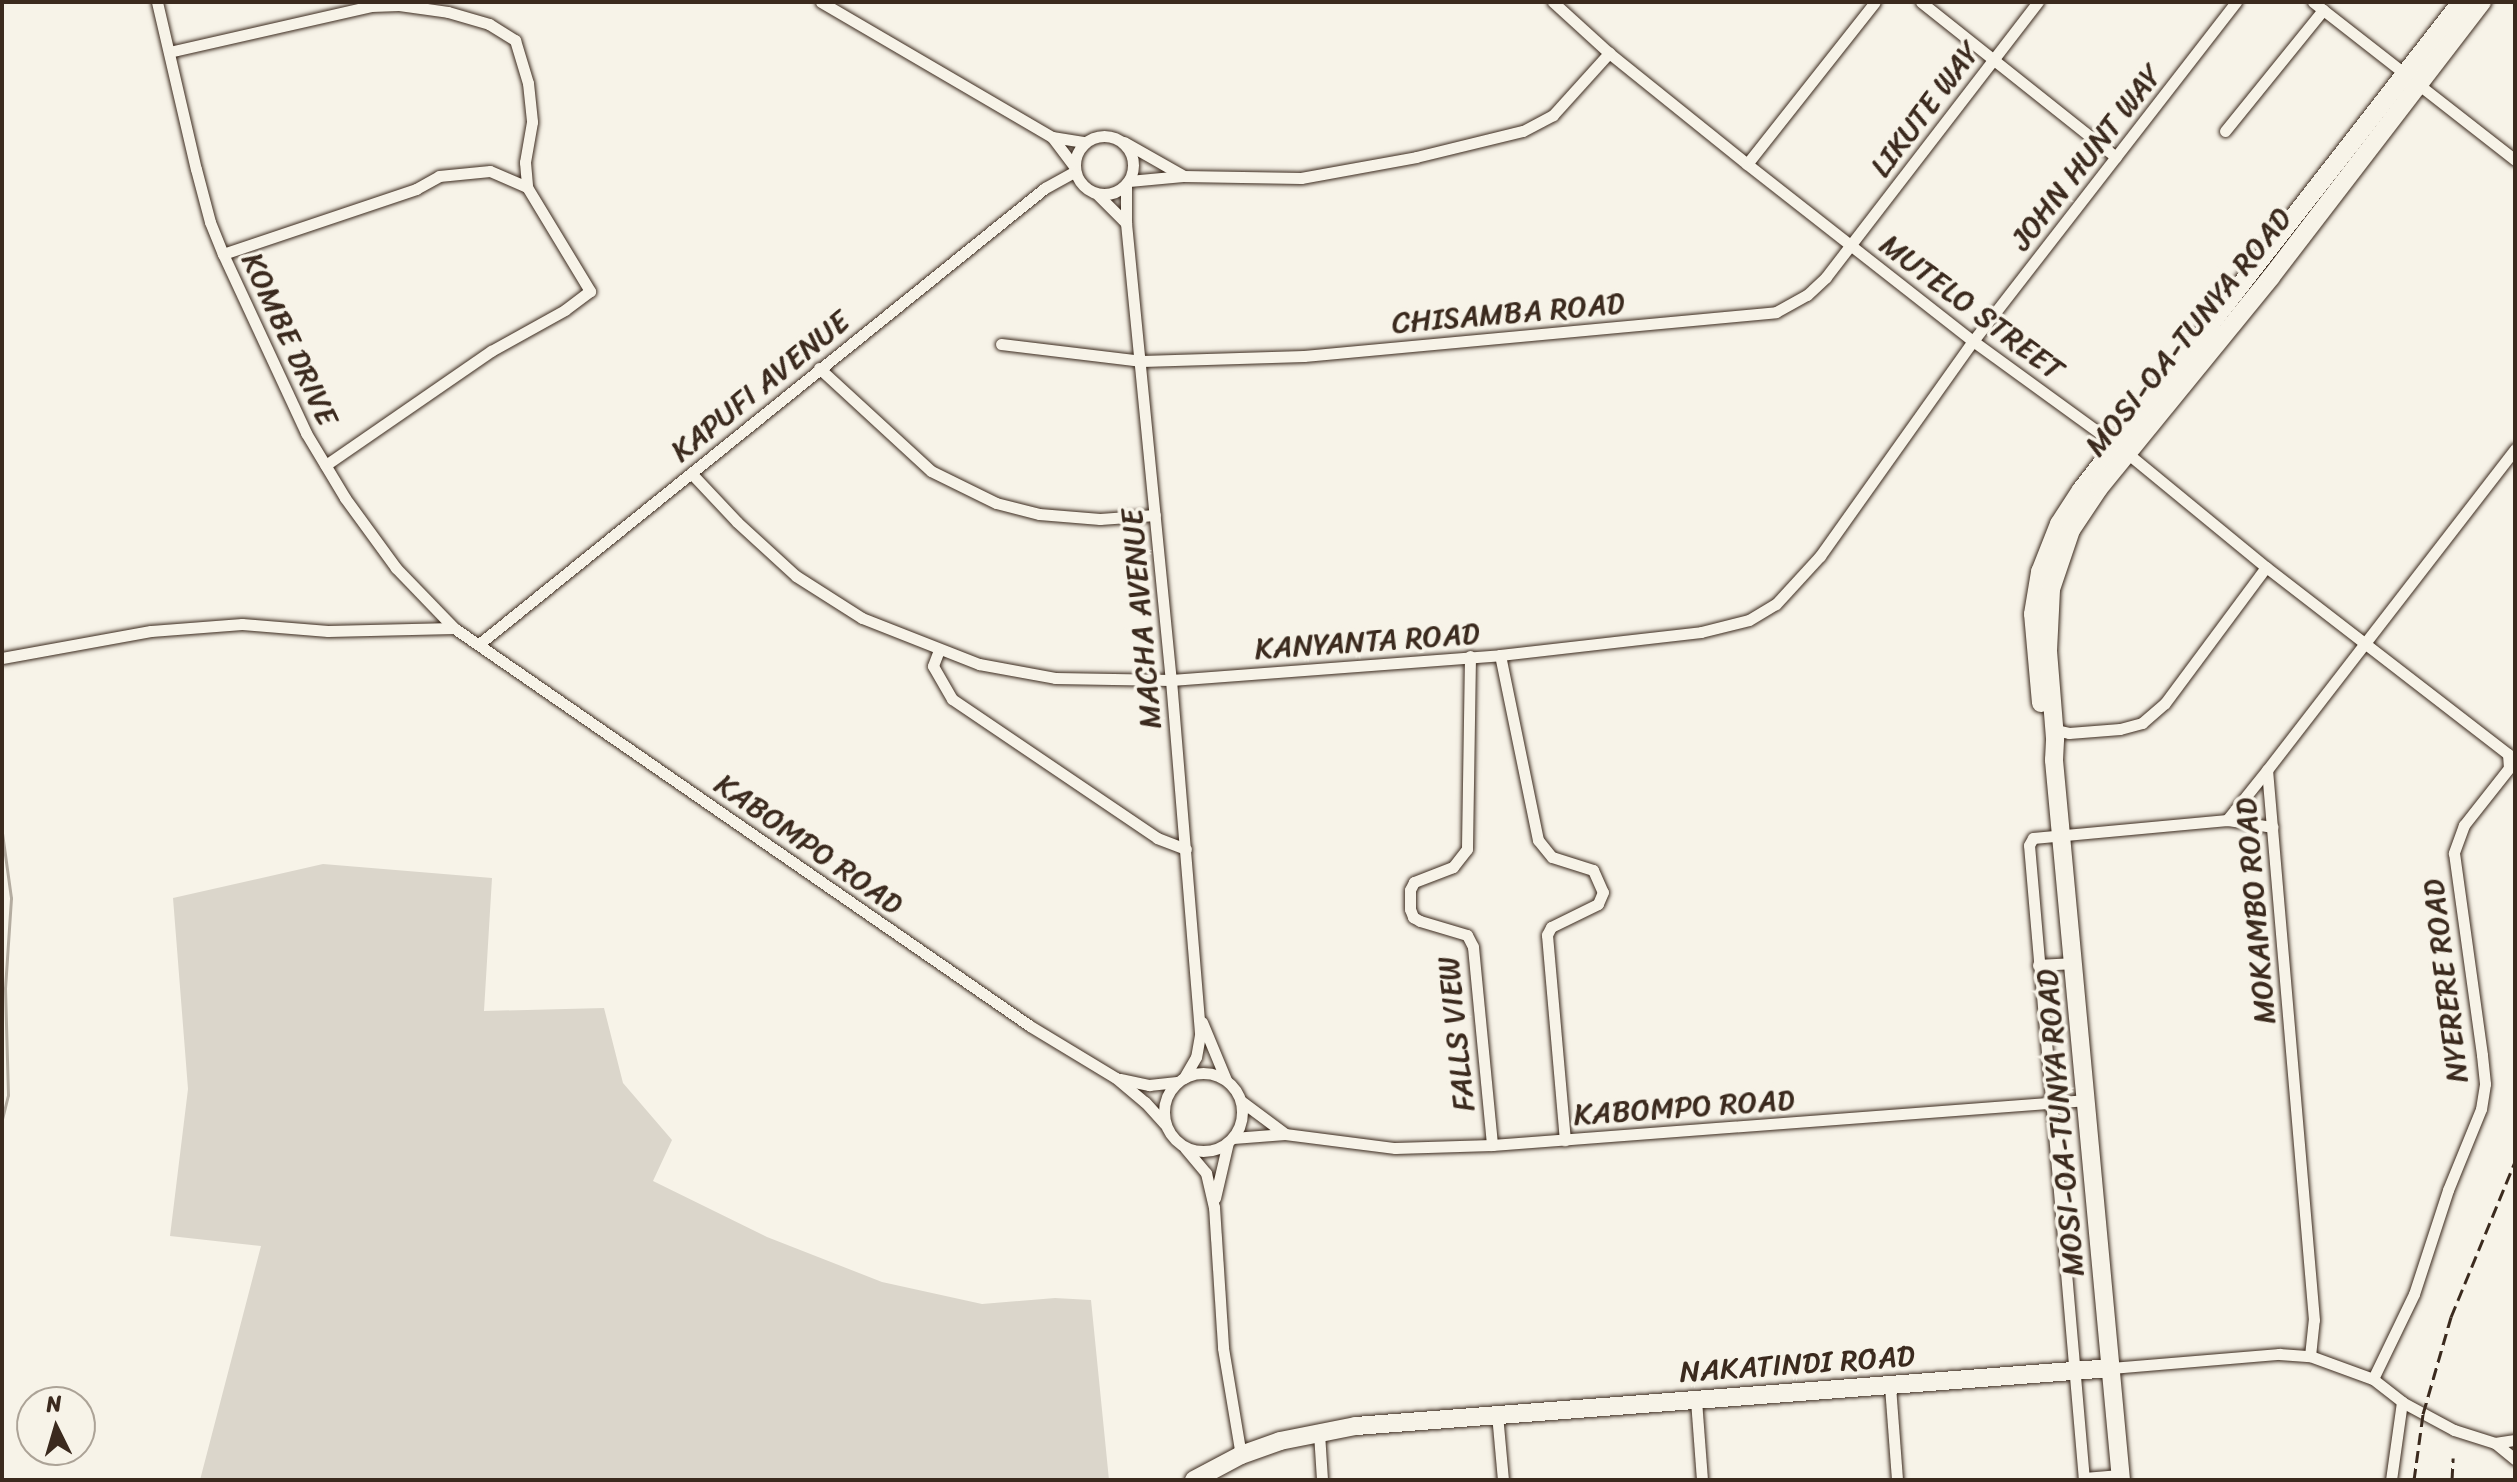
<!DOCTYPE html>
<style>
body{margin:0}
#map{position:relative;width:2517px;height:1482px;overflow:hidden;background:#f7f3e8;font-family:Sriracha,sans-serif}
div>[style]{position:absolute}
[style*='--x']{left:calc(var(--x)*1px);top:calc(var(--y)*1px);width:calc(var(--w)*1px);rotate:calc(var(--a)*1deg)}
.green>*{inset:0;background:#dbd6cb}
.stream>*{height:3px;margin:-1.5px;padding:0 1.5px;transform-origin:1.5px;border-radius:1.5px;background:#b4aca0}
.roads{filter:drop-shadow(0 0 2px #3b2a1e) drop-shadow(0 0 2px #3b2a1e)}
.minor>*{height:11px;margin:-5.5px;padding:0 5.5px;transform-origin:5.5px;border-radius:5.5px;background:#f7f3e8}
.minor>.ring{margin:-5.5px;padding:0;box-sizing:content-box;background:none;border:11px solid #f7f3e8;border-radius:50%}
.trunk>*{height:18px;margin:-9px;padding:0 9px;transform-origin:9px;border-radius:9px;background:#f7f3e8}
.rail>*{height:3px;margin-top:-1.5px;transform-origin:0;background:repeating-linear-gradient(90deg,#3b2a1e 0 12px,transparent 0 18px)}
span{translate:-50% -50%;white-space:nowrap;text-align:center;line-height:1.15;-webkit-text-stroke:7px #f7f3e8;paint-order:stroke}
.street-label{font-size:30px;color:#3b2a1e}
.frame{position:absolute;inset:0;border:4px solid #3b2a1e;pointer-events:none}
.north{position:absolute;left:16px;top:1386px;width:80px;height:80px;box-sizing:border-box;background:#f7f3e8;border:2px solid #aca397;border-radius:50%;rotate:355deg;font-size:22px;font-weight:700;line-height:32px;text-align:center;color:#3b2a1e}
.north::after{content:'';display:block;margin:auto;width:28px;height:36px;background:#3b2a1e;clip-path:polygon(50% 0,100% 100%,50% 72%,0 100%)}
</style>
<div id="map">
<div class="green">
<i style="clip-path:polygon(323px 864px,492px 878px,484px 1011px,604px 1008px,623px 1083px,672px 1140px,653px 1181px,767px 1237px,882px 1282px,982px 1304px,1055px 1298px,1091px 1300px,1109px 1480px,200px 1480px,261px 1246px,170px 1236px,188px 1089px,173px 898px)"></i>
</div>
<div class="stream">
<i style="--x:2;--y:833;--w:66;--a:82.1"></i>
<i style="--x:11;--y:898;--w:90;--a:93.8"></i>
<i style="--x:5;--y:988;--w:107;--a:88.4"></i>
<i style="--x:8;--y:1095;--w:25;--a:104"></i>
</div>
<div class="roads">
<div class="minor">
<i style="--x:157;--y:2;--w:171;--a:76.9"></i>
<i style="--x:196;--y:169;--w:55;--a:75.2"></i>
<i style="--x:210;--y:222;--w:35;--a:68"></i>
<i style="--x:223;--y:254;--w:197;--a:65.1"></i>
<i style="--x:306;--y:433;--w:76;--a:59"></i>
<i style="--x:345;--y:498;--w:87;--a:53.9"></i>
<i style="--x:396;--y:568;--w:83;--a:46"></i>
<i style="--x:454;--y:628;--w:700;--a:34.64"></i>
<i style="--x:1030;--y:1026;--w:100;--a:31.2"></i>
<i style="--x:1116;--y:1078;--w:38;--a:40"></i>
<i style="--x:1145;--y:1102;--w:30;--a:48"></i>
<i style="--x:821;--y:2;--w:268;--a:30.3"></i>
<i style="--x:1052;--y:137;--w:33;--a:9"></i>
<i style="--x:1553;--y:2;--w:76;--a:42.3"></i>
<i style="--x:1609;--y:53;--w:177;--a:38.8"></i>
<i style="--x:1747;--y:164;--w:287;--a:38.1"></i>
<i style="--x:1973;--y:341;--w:190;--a:36"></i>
<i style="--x:2127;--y:453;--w:180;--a:39.4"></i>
<i style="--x:2266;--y:567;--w:306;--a:37.7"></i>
<i style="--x:2508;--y:754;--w:14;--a:86"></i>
<i style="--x:2509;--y:768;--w:73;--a:128.3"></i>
<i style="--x:2464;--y:825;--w:30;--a:110"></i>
<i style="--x:2454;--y:853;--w:204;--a:82.1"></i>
<i style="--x:2482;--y:1055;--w:29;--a:84"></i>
<i style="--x:2485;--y:1084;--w:25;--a:99"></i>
<i style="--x:2481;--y:1109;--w:87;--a:112.2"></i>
<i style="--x:2448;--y:1190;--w:109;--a:108.1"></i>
<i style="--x:2414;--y:1294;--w:94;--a:115.8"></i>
<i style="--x:1921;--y:2;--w:249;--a:38.5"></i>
<i style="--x:2313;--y:2;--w:256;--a:38"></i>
<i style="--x:169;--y:52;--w:207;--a:-12.8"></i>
<i style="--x:371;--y:6;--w:28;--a:-2"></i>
<i style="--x:399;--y:5;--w:49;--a:8.1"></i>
<i style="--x:448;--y:12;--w:43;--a:16.3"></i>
<i style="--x:489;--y:24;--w:31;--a:32"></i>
<i style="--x:515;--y:40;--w:45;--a:73.2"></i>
<i style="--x:528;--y:83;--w:39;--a:84"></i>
<i style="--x:532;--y:122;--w:41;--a:99.9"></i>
<i style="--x:525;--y:162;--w:25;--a:85"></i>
<i style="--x:527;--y:187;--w:122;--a:58.8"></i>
<i style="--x:590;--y:291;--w:31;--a:143"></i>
<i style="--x:565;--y:310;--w:85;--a:151"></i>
<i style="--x:491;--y:351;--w:201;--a:145.4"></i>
<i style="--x:2225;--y:131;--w:156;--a:-51"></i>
<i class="ring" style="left:1075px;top:136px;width:47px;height:47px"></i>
<i style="--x:1052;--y:137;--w:36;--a:53"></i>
<i style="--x:1124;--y:142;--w:67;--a:29.6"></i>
<i style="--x:1747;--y:164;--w:206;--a:-51.7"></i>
<i style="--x:1129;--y:181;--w:54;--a:-5.3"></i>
<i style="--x:1183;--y:176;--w:118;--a:1"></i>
<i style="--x:1301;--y:178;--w:117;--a:-10.3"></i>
<i style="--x:1416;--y:157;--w:110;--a:-13.7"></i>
<i style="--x:1523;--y:131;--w:34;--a:-28"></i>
<i style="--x:1553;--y:115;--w:84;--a:-47.9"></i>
<i style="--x:1126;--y:185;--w:38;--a:90"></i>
<i style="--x:1126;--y:223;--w:459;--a:84.4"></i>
<i style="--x:1171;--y:680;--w:356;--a:85.3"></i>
<i style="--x:1200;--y:1035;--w:22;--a:100"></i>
<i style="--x:1196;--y:1057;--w:24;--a:120"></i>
<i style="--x:1097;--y:194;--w:41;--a:45"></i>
<i style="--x:223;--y:254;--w:204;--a:-18.6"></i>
<i style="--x:416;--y:189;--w:26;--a:-29"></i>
<i style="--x:439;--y:176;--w:51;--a:-5.6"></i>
<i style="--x:490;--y:171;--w:40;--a:23.4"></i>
<i style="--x:1001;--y:344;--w:142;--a:6.9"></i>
<i style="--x:1142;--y:361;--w:162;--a:-1.8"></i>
<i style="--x:1304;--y:356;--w:474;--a:-5.3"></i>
<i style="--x:1776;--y:312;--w:35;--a:-29"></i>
<i style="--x:1807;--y:295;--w:26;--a:-43"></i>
<i style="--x:1826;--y:277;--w:347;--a:-52.4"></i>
<i style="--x:819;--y:368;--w:152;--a:42.6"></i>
<i style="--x:931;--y:471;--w:72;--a:26.2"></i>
<i style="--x:996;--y:503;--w:44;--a:14.3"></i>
<i style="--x:1039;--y:514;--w:61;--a:4.7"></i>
<i style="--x:1100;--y:519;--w:55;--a:-4.2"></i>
<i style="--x:691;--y:473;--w:67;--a:46.8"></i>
<i style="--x:737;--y:522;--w:80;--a:42.5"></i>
<i style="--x:796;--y:576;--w:78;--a:32.5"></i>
<i style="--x:862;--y:618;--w:126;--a:21.5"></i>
<i style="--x:979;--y:664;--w:77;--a:10.4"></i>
<i style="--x:1055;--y:678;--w:116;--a:1"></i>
<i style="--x:1171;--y:680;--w:330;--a:-4.3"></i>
<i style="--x:1500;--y:655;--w:202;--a:-6.5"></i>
<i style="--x:1701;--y:632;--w:49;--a:-14"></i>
<i style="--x:1749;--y:620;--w:31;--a:-31"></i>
<i style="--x:1776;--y:604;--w:65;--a:-47.5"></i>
<i style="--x:1820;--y:556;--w:264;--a:-54.6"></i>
<i style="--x:1973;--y:341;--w:429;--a:-52.2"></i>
<i style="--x:479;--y:644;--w:727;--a:-38.86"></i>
<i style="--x:1045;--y:188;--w:33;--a:-29"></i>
<i style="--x:939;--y:650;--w:17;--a:111"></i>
<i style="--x:933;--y:666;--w:38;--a:60"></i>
<i style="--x:952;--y:699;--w:248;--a:34.1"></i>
<i style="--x:1157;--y:838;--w:31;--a:21"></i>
<i style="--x:1500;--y:655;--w:189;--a:78.4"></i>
<i style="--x:1538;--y:840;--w:22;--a:51"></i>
<i style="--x:1552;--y:857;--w:43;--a:17.6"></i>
<i style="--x:1593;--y:870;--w:24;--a:66"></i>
<i style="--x:1603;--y:892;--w:13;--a:113"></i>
<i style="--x:1598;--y:904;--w:52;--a:153.9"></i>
<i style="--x:1551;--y:927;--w:9;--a:117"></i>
<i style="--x:1547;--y:935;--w:206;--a:85"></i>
<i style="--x:1470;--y:656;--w:193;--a:90.9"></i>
<i style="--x:1467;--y:849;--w:23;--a:128"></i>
<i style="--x:1453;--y:867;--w:42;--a:159"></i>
<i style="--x:1414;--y:882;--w:9;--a:117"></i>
<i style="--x:1410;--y:890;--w:19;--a:90"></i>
<i style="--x:1410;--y:909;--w:9;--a:69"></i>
<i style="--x:1413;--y:917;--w:8;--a:30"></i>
<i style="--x:1420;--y:921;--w:49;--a:16.6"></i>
<i style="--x:1467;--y:935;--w:13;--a:63"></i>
<i style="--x:1473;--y:947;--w:199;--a:84.5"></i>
<i style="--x:2;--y:658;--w:151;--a:-10.3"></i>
<i style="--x:151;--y:631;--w:91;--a:-4.4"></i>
<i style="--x:242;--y:624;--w:86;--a:4.7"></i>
<i style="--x:328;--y:631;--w:126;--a:-1.4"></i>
<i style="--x:2055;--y:730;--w:14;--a:12"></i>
<i style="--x:2069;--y:733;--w:51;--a:-4.5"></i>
<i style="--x:2120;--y:729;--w:23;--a:-15"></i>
<i style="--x:2142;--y:723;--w:30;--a:-41"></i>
<i style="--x:2165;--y:703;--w:169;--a:-53.4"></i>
<i style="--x:2227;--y:820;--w:46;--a:8.8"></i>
<i style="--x:2038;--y:965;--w:36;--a:-3"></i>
<i style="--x:1202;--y:1022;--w:63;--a:67.5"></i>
<i class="ring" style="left:1164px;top:1073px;width:67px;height:67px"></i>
<i style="--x:1120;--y:1079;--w:30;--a:12"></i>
<i style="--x:1149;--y:1085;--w:28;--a:-6"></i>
<i style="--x:1241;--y:1101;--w:54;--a:36.7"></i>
<i style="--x:1233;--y:1138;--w:52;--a:-4.4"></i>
<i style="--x:1285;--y:1134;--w:111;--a:7.3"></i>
<i style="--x:1395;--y:1148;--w:97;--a:-1.8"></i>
<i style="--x:1492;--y:1145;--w:597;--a:-4.33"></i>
<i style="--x:1185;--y:1148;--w:33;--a:50"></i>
<i style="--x:1206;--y:1173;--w:35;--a:77"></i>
<i style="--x:1214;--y:1207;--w:141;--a:86.3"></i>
<i style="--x:1223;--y:1348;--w:109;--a:80.5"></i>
<i style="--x:1215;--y:1198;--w:57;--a:-76.9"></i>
<i style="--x:2310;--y:1356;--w:36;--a:-84"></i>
<i style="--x:2314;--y:1320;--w:552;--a:-94.88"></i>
<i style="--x:2267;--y:770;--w:406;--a:-52.3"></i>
<i style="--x:2111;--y:1368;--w:169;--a:-4.8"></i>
<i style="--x:2279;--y:1354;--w:31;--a:4"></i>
<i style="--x:2310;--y:1356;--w:67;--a:20.1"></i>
<i style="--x:2373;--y:1379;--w:37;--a:38"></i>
<i style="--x:2402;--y:1402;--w:59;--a:28.3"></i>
<i style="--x:2454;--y:1430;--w:43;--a:17.6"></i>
<i style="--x:2495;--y:1443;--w:20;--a:-9"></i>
<i style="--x:1890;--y:1386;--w:94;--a:85.7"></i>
<i style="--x:1696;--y:1400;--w:80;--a:85.7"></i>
<i style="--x:1497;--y:1414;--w:66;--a:84.8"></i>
<i style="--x:1319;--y:1433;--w:47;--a:86.3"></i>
<i style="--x:2495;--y:1443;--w:26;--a:39"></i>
<i style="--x:2084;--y:1478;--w:36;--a:-5"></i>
<i style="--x:2084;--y:1480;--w:637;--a:-94.95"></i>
<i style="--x:2029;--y:845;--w:8;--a:-60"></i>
<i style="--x:2033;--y:838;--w:195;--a:-5.3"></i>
<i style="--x:2227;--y:820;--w:64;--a:-51.3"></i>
<i style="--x:2391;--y:1480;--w:79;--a:-82"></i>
</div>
<div class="trunk">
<i style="--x:2041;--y:703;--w:89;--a:-95.1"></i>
<i style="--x:2033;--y:614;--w:43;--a:-80.5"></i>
<i style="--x:2040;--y:572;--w:52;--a:-68.4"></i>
<i style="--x:2059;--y:524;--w:40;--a:-57.1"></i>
<i style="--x:2081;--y:490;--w:619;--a:-52.09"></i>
<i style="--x:1194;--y:1480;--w:53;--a:-28"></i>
<i style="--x:1241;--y:1455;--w:41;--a:-19.7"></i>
<i style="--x:1280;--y:1441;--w:77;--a:-11.2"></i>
<i style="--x:1356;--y:1426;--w:757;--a:-4.39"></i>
<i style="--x:2121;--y:1480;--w:723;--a:-95.32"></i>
<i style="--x:2054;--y:760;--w:22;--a:-87"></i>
<i style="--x:2055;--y:738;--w:87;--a:-94.6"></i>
<i style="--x:2048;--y:651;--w:62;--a:-87.2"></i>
<i style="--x:2051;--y:589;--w:62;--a:-71.3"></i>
<i style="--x:2071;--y:530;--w:50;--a:-56.3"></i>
<i style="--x:2099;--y:488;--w:272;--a:-50.8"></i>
<i style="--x:2271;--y:277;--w:347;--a:-52.5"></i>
</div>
</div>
<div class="rail">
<i style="--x:2414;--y:1480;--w:67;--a:-82.2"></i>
<i style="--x:2423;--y:1414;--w:101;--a:-73.9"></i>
<i style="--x:2451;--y:1317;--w:168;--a:-67.6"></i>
<i style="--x:2452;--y:1480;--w:22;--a:-87"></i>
</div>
<div class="street-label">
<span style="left:1925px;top:109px;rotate:-53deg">LIKUTE WAY</span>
<span style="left:2086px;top:157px;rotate:-52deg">JOHN HUNT WAY</span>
<span style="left:1972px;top:307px;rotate:37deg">MUTELO STREET</span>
<span style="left:1508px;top:313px;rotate:-5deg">CHISAMBA ROAD</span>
<span style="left:2188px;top:332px;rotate:-51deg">MOSI-OA-TUNYA ROAD</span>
<span style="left:290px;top:339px;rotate:65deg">KOMBE DRIVE</span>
<span style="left:760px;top:386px;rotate:-39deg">KAPUFI AVENUE</span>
<span style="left:1141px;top:619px;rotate:-95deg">MACHA AVENUE</span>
<span style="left:1367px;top:641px;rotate:-4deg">KANYANTA ROAD</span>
<span style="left:809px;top:844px;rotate:35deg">KABOMPO ROAD</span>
<span style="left:2255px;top:911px;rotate:-95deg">MOKAMBO ROAD</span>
<span style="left:2445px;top:981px;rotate:-97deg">NYERERE ROAD</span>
<span style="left:1456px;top:1034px;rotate:-96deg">FALLS VIEW</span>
<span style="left:1684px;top:1107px;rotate:-4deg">KABOMPO ROAD</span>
<span style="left:2060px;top:1123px;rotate:-95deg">MOSI-OA-TUNYA ROAD</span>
<span style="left:1797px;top:1364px;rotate:-4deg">NAKATINDI ROAD</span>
</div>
<div class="frame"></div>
<div class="north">N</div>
</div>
